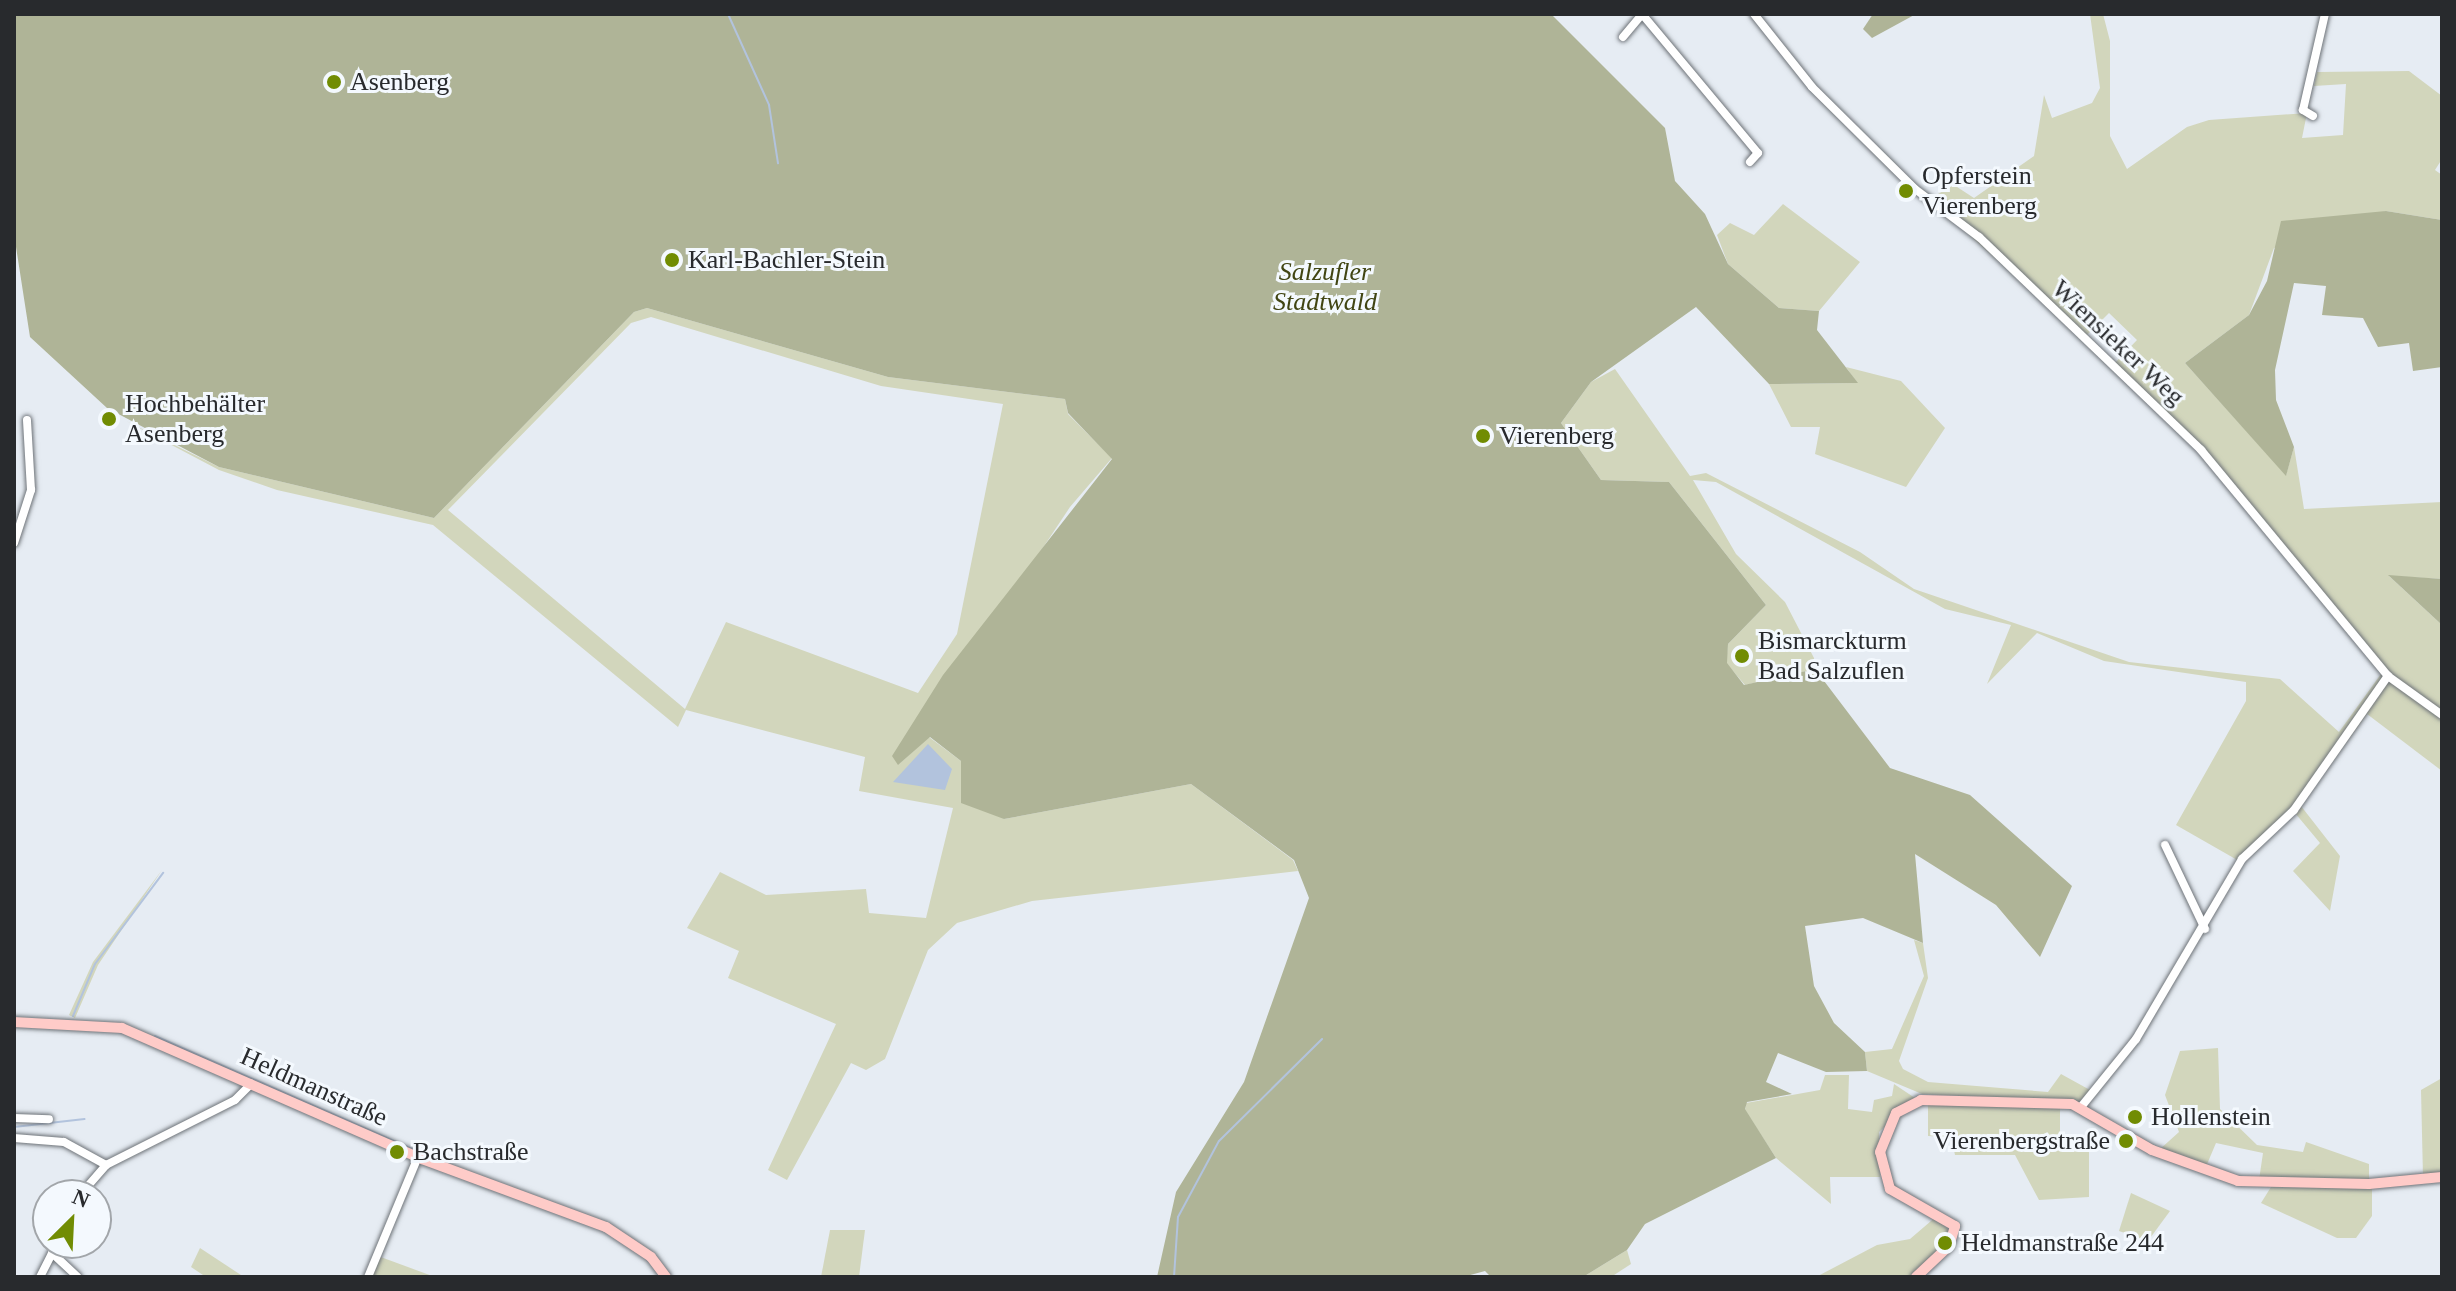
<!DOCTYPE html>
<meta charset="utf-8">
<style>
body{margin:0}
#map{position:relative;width:2456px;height:1291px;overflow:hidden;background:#e6ecf3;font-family:"Times New Roman",serif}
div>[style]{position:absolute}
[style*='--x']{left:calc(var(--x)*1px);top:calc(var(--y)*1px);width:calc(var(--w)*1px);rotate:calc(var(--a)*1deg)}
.green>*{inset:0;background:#d2d6bc}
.forest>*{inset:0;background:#afb497}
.water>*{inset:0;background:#b2c3dd}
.stream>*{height:2px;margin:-1px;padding:0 1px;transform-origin:1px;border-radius:1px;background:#b2c3dd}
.roads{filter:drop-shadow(0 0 2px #6e7378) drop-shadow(0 0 2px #6e7378)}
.minor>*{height:8px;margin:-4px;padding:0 4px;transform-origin:4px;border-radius:4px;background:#fff}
.major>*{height:10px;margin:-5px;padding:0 5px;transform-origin:5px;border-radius:5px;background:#fecbc8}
.dots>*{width:22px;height:22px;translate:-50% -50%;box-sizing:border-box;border:4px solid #f4f9fe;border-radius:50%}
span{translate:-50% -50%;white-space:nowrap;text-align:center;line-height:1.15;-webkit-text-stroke:6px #f4f9fe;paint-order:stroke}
.poi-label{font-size:26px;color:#282a2d}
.left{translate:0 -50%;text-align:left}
.right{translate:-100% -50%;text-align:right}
.park-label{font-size:26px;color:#414513;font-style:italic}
.street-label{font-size:26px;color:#282a2d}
.frame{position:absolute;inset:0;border:16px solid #282a2d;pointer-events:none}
.north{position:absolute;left:32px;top:1179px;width:80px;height:80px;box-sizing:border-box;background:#f4f9fe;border:2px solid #a2a6aa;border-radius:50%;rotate:24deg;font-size:22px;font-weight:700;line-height:32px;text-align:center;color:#282a2d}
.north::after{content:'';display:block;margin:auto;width:28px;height:36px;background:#718c03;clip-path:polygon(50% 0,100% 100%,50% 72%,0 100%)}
</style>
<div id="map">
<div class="green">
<i style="clip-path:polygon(2090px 14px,2103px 14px,2110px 41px,2110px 136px,2127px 169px,2187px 127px,2209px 120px,2307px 113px,2302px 138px,2343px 135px,2346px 84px,2314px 86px,2317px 72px,2409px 71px,2442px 96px,2442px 159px,2435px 170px,2442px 175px,2442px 220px,2386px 211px,2274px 248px,2249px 315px,2185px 363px,2286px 475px,2294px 447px,2304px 509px,2442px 502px,2442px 579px,2389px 576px,2442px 625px,2442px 711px,2389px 675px,2203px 449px,2112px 366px,2137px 340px,2109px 313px,2084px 338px,1929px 199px,1954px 185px,1974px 198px,2034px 156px,2044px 95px,2052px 118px,2092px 103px,2100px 88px)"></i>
<i style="clip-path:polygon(1783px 204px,1860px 262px,1819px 311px,1779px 308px,1728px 264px,1717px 235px,1730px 223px,1754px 235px)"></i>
<i style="clip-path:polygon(evenodd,647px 308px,888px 377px,1065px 399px,1068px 414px,1112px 458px,1070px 507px,899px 764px,929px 737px,961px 761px,1004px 819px,1191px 784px,1293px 860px,1298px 871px,1032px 901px,957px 923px,928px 950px,885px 1059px,866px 1070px,851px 1063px,787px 1180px,768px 1170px,836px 1024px,728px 978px,739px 951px,687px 928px,720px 872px,766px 895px,866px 889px,869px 913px,926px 918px,953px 808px,859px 791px,865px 757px,686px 710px,678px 727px,433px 525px,277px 490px,219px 470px,126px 421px,219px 467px,434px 518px,634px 312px,647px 308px,651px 317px,881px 386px,1003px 404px,957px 634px,918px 693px,726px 622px,685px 709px,448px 510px,631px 323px,651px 317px)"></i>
<i style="clip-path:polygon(1846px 367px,1901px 381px,1945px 428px,1906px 487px,1815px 454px,1820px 427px,1791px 427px,1769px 384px,1857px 383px)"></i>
<i style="clip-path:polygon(1615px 369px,1690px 476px,1706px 473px,1860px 552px,1914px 589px,2129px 662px,2280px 679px,2339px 732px,2381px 674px,2442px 718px,2442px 771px,2367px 714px,2301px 806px,2340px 856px,2330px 911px,2293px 871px,2320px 843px,2295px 813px,2239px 861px,2176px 825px,2246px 701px,2246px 682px,2104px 661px,2037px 633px,1987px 684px,2011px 625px,1945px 609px,1716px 482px,1693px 480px,1736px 554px,1785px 602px,1814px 658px,1815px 669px,1745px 685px,1726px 663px,1728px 644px,1766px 605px,1669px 482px,1601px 480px,1561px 423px,1591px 382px)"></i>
<i style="clip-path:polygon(162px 870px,98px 965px,75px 1018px,69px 1015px,93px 962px)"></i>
<i style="clip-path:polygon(1914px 940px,1923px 943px,1928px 978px,1899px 1061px,1903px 1069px,1928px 1082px,2048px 1092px,2061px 1074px,2090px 1090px,2079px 1102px,1922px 1094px,1867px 1071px,1865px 1052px,1892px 1049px,1924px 976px)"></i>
<i style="clip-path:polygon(2218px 1048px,2220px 1109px,2257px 1145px,2303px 1152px,2306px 1142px,2369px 1164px,2369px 1181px,2259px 1180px,2263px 1153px,2216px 1143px,2205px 1169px,2159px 1150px,2179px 1132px,2165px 1095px,2180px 1051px)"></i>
<i style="clip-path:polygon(1825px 1075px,1849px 1075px,1848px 1109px,1872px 1112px,1874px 1100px,1892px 1096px,1894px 1084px,1915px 1098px,1879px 1132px,1880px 1177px,1830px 1177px,1831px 1204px,1776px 1158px,1745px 1110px,1746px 1103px,1820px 1090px)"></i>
<i style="clip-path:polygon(2442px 1078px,2442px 1173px,2423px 1177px,2421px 1090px)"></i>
<i style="clip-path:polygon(1928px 1103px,2060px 1106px,2060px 1137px,2089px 1147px,2089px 1197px,2039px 1200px,2015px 1155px,1955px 1155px,1951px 1137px,1928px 1136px)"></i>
<i style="clip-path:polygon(2271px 1187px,2372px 1188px,2372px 1216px,2356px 1238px,2337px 1238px,2261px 1203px)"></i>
<i style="clip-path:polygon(2131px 1193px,2170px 1211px,2148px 1241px,2119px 1231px)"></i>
<i style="clip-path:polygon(1938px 1215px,1952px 1236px,1913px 1277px,1816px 1277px,1877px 1245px,1910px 1239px)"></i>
<i style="clip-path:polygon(830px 1230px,865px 1230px,859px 1277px,821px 1277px)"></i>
<i style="clip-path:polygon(200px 1248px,244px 1277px,206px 1277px,191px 1267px)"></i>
<i style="clip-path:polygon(1627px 1250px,1631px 1264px,1611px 1277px,1583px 1277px)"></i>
<i style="clip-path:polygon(378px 1256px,435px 1277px,370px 1277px)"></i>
</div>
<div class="forest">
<i style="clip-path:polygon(16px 14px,1551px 14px,1665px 128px,1675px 181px,1705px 214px,1728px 264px,1779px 308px,1819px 311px,1817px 330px,1858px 383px,1769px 384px,1696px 307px,1591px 382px,1561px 423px,1601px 480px,1669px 482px,1766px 605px,1728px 644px,1727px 663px,1744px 685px,1815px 669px,1890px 768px,1970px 795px,2072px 886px,2040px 957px,1996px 905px,1915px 854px,1923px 943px,1863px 918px,1805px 926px,1814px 986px,1834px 1023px,1865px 1052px,1867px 1071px,1826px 1072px,1778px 1053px,1766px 1082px,1792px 1094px,1747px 1102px,1745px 1109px,1776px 1158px,1645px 1224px,1627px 1250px,1583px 1277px,1491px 1277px,1485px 1271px,1463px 1277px,1157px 1277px,1176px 1192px,1244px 1082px,1309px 898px,1294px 860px,1191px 784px,1004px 819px,961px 803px,961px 761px,930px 737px,898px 765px,892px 756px,943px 675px,1112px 459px,1068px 413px,1065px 399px,888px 377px,647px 308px,634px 312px,434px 518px,219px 467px,107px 408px,30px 337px,14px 234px)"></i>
<i style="clip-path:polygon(1873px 14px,1916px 14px,1872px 38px,1863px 29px)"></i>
<i style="clip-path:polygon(2386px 211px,2442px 220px,2442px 367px,2413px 371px,2409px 343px,2378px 347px,2363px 318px,2322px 315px,2326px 286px,2294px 283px,2275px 370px,2276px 400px,2294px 447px,2286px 476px,2185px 363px,2249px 315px,2267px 281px,2281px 221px)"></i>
<i style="clip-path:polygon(2388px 575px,2442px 579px,2442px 625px)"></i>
</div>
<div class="water">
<i style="clip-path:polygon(928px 744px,952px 769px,945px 790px,893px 782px)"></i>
</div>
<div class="stream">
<i style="--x:728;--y:14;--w:100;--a:65.7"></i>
<i style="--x:769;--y:105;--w:59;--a:81.2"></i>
<i style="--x:73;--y:1016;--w:56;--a:-67.1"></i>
<i style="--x:95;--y:964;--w:114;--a:-53.2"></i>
<i style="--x:155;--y:1036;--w:286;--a:23.7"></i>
<i style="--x:14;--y:1127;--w:71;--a:-6.4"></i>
<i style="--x:1174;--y:1277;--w:60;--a:-86.2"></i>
<i style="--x:1178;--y:1217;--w:86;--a:-61.7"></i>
<i style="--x:1219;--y:1141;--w:145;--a:-44.7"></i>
</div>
<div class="roads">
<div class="minor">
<i style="--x:1754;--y:14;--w:93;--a:51.5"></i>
<i style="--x:1812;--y:87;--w:145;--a:44.7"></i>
<i style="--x:1915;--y:189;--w:80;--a:36.9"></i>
<i style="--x:1979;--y:237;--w:308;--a:43.8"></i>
<i style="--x:2201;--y:450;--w:293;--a:50.4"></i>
<i style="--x:2388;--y:676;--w:67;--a:35.8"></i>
<i style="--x:1623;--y:37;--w:30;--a:-50"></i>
<i style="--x:1642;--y:14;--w:181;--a:50.2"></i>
<i style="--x:1758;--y:153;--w:12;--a:132"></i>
<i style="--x:2313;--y:116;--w:12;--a:-149"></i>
<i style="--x:2303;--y:110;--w:98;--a:-77.1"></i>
<i style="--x:14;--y:543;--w:56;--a:-72.2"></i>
<i style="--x:31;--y:490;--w:70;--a:-93.3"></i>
<i style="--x:2165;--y:845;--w:93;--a:64.5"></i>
<i style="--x:2081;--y:1107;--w:87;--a:-51"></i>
<i style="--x:2136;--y:1039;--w:209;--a:-59.5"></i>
<i style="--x:2242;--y:859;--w:71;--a:-43.3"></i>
<i style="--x:2294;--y:810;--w:164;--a:-55"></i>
<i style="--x:14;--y:1118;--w:35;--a:2"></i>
<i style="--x:14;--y:1138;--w:50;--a:4.6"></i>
<i style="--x:64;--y:1142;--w:48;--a:28.7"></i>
<i style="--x:80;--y:1195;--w:40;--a:-49"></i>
<i style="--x:106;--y:1165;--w:144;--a:-26.7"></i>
<i style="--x:235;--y:1100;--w:23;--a:-45"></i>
<i style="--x:52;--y:1253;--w:35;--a:43"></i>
<i style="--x:40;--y:1277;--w:38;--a:-63"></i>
<i style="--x:368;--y:1277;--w:130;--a:-67.4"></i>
</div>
<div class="major">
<i style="--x:14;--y:1022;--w:108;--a:3.2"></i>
<i style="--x:122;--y:1028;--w:327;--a:23.6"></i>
<i style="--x:422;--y:1159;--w:196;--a:20.3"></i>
<i style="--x:606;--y:1227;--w:54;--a:33.7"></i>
<i style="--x:651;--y:1257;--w:25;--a:53"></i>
<i style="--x:1916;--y:1277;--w:45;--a:-43.2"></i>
<i style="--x:1949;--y:1246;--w:21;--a:-73"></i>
<i style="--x:1955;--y:1226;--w:75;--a:-150.4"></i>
<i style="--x:1890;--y:1189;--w:38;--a:-105"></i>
<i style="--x:1880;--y:1152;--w:42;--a:-67.7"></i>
<i style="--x:1896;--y:1113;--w:28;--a:-27"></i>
<i style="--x:1921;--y:1100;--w:151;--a:1.5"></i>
<i style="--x:2072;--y:1104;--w:92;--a:29.9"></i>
<i style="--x:2152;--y:1150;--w:91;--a:19.8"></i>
<i style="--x:2238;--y:1181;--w:131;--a:1.3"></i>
<i style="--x:2369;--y:1184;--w:73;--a:-5.5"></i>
</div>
</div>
<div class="dots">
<i style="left:334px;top:82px;background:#718c03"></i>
<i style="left:1906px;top:191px;background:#718c03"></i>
<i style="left:672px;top:260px;background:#718c03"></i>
<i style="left:109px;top:419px;background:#718c03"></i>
<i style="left:1483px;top:436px;background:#718c03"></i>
<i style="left:1742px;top:656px;background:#718c03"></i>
<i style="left:2135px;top:1117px;background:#718c03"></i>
<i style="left:2126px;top:1141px;background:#718c03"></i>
<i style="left:397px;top:1152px;background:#718c03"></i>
<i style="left:1945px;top:1243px;background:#718c03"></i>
</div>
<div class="poi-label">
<span class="left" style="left:350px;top:82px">Asenberg</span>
<span class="left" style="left:1922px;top:191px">Opferstein<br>Vierenberg</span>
<span class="left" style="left:688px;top:260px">Karl-Bachler-Stein</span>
<span class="left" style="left:125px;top:419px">Hochbehälter<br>Asenberg</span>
<span class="left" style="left:1499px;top:436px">Vierenberg</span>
<span class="left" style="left:1758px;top:656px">Bismarckturm<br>Bad Salzuflen</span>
<span class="left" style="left:2151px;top:1117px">Hollenstein</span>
<span class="right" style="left:2110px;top:1141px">Vierenbergstraße</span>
<span class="left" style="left:413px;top:1152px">Bachstraße</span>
<span class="left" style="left:1961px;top:1243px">Heldmanstraße 244</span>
</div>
<div class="park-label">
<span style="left:1325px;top:287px">Salzufler<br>Stadtwald</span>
</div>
<div class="street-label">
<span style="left:2118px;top:343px;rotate:43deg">Wiensieker Weg</span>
<span style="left:314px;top:1087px;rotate:24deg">Heldmanstraße</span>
</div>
<div class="frame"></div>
<div class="north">N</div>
</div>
